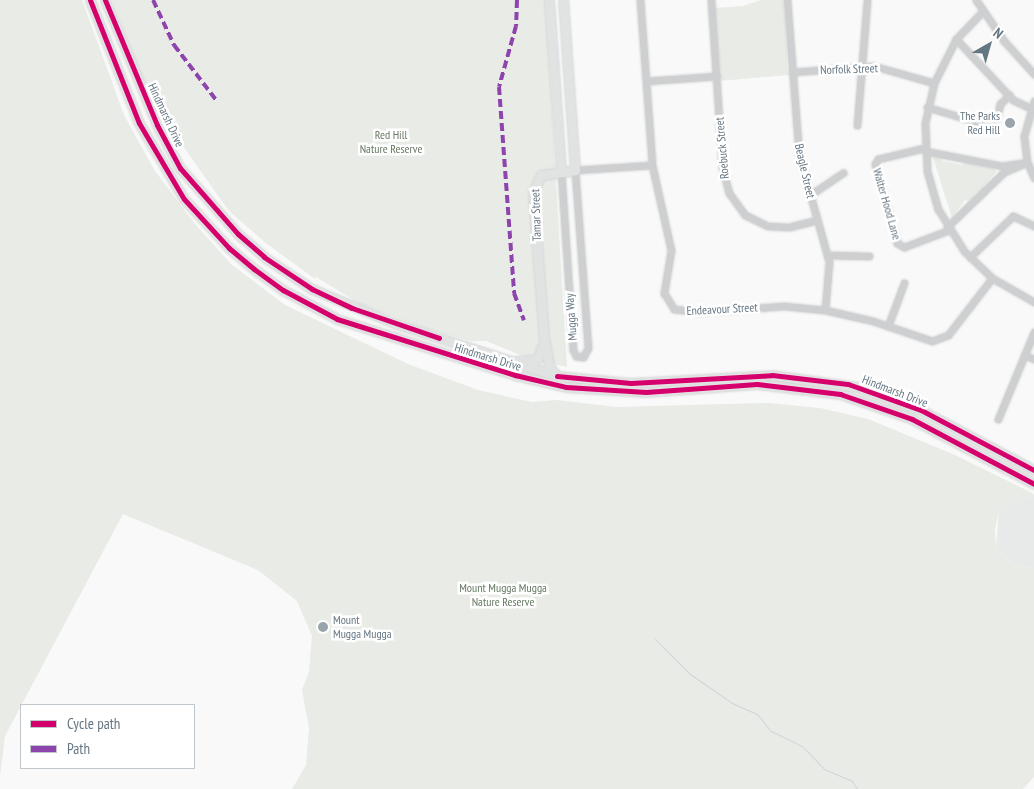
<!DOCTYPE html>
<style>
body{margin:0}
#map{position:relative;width:1034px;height:789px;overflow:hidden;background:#f9f9f9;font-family:"PT Sans Narrow",sans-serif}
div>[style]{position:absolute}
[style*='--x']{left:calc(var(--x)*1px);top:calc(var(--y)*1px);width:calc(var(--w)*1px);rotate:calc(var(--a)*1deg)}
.built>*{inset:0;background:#e8e9e9}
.green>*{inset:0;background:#e8ebe6}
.stream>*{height:1px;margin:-0.5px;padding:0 0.5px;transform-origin:0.5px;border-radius:0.5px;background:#ced6d9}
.roads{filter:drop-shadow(0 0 1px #d5d6d7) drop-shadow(0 0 1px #d5d6d7)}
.minor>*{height:7px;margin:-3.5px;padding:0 3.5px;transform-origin:3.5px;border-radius:3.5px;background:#cecfd0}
.major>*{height:9px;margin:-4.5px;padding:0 4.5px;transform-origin:4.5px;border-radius:4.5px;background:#e1e2e2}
.quiet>*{height:4px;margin-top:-2px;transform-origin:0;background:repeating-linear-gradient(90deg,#8e44ad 0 8px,transparent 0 12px)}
.cycleway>*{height:5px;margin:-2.5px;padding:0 2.5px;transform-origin:2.5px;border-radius:2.5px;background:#d6006c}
.dots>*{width:14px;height:14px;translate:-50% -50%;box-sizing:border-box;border:2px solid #fff;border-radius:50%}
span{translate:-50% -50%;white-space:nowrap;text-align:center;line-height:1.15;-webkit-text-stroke:5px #fff;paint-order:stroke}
.street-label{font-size:12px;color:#657683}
.poi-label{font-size:12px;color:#657683}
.right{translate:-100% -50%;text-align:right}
.left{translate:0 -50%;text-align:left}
.park-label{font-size:12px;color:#687a64}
.legend{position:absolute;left:20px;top:704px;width:175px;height:65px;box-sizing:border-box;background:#fff;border:1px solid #c1c8cd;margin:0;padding:6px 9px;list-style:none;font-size:15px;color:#657683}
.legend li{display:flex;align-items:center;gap:10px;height:25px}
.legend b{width:25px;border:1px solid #c1c8cd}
.north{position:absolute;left:964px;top:20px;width:50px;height:50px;-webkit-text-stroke:4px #fff;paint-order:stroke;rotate:38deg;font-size:14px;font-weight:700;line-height:20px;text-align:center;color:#657683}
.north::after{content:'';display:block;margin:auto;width:18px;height:22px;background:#657683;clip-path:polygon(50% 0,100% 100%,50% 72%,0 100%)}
</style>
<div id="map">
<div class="built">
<i style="clip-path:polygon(1034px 494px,1034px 568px,1013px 565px,996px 548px,999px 511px)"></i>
</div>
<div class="green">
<i style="clip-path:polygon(0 0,82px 0,124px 115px,155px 171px,195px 224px,231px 264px,285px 305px,408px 364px,478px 390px,532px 402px,556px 400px,617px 407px,768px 403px,820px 408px,868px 419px,955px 455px,1034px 494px,999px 511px,995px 530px,996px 548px,1013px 565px,1034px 568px,1034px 777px,1023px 789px,292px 789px,306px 765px,309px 728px,302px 690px,309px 672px,312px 636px,297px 601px,258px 570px,123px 514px,5px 736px,0 777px)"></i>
<i style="clip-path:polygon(112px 0,545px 0,567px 367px,530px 359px,486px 341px,470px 341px,422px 327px,362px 305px,316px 277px,315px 279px,267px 244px,229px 211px,185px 149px,143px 79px)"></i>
<i style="clip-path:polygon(761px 0,784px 0,788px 75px,719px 81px,715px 8px,743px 6px)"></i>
<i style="clip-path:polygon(940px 156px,942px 161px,963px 165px,963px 160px,993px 166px,996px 172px,971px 202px,965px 200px,952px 218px,934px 161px,933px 157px)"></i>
</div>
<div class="stream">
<i style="--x:655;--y:639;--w:49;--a:45"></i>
<i style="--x:690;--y:674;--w:51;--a:34.6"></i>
<i style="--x:732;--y:703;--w:27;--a:24"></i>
<i style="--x:757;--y:714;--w:22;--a:51"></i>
<i style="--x:771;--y:731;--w:34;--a:26"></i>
<i style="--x:802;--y:746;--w:32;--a:46"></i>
<i style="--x:824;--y:769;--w:30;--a:23"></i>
<i style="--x:852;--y:781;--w:9;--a:58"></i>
</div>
<div class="roads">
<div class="minor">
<i style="--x:640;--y:0;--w:165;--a:85.8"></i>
<i style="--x:652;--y:165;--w:87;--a:77.4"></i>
<i style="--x:671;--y:250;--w:44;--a:99.2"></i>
<i style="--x:664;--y:293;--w:19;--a:58"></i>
<i style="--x:674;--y:309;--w:23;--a:7"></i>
<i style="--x:697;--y:312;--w:87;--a:-3.9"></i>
<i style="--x:784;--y:306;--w:41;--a:5.6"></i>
<i style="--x:825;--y:310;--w:49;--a:12.9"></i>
<i style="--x:873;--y:321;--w:62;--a:18.7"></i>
<i style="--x:932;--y:341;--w:17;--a:-21"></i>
<i style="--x:948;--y:335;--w:72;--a:-52.3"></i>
<i style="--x:711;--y:0;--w:167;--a:86.2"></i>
<i style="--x:722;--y:167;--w:27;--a:75"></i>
<i style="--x:729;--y:193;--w:27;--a:54"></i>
<i style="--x:745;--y:215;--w:25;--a:26"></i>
<i style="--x:768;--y:226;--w:21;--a:3"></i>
<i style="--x:789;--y:227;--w:29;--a:-14"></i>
<i style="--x:787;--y:0;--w:155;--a:85.6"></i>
<i style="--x:799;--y:155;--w:111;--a:74.3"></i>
<i style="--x:829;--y:262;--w:48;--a:94.8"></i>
<i style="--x:976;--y:0;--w:50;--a:55.7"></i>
<i style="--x:1004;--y:41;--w:45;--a:47.7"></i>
<i style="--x:983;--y:11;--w:39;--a:134"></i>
<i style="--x:956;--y:39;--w:49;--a:116.6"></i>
<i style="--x:934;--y:83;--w:41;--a:102.7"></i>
<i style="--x:925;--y:123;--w:48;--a:87.6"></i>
<i style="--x:927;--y:171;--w:40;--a:74"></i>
<i style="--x:938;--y:209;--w:49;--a:58.2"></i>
<i style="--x:964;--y:251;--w:39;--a:44"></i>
<i style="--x:992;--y:278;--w:48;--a:29.7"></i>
<i style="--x:956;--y:39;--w:83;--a:46.9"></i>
<i style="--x:1013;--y:100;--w:19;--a:25"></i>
<i style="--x:792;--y:72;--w:82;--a:-4.2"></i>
<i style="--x:874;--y:66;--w:62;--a:15.8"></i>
<i style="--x:646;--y:81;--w:71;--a:-4"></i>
<i style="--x:1034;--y:101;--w:37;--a:106"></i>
<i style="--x:1024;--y:137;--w:25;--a:83"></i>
<i style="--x:1027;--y:162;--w:17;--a:66"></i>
<i style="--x:927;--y:107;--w:66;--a:16.8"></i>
<i style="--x:990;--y:126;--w:6;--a:-39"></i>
<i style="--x:995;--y:122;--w:19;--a:-74"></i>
<i style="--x:1000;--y:104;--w:13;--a:-45"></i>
<i style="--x:857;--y:125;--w:125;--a:-85.4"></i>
<i style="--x:924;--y:148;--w:47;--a:166.6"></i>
<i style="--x:878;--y:159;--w:6;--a:121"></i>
<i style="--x:875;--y:164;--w:82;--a:74.4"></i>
<i style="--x:897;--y:243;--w:8;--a:30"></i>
<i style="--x:904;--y:247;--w:48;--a:-20.7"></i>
<i style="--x:925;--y:151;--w:78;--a:11"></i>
<i style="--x:1002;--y:166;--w:25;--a:-9"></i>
<i style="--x:561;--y:171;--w:179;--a:86.2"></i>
<i style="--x:573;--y:350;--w:7;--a:63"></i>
<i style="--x:576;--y:356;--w:7;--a:8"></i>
<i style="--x:583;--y:357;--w:10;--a:-61"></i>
<i style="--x:588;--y:348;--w:178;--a:-94.2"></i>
<i style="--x:575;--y:170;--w:77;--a:-3.7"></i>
<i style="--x:810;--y:195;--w:40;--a:-34"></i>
<i style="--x:947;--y:227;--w:79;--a:-44"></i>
<i style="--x:1004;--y:172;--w:25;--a:-23"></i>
<i style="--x:827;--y:255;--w:42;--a:1.4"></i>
<i style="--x:970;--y:257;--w:59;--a:-43.6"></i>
<i style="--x:1013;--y:216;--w:23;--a:25"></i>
<i style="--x:888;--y:326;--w:46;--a:-69.6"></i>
<i style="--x:1024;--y:355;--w:11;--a:22"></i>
<i style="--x:998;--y:419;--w:94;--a:-67.5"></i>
</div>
<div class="major">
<i style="--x:90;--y:0;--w:132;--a:68.3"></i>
<i style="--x:139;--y:123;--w:88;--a:59.4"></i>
<i style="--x:184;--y:199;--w:67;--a:47.4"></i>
<i style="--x:229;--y:248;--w:33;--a:40"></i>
<i style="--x:254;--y:269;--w:36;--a:36"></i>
<i style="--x:283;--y:290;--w:61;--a:28.2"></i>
<i style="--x:337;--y:319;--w:187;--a:17.5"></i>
<i style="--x:515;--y:375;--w:52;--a:13.2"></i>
<i style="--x:566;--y:387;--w:80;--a:3.6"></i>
<i style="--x:646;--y:392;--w:111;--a:-4.1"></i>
<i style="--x:757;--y:384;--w:84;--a:6.9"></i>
<i style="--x:840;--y:394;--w:76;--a:19.1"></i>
<i style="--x:912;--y:419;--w:138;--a:28"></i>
<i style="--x:105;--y:0;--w:135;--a:67.4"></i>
<i style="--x:157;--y:125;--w:49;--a:61.9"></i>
<i style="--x:180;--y:168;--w:88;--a:48.7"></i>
<i style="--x:238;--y:234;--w:35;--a:41"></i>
<i style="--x:264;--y:257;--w:58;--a:33.7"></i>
<i style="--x:312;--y:289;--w:89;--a:22.5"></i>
<i style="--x:394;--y:323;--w:171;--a:18"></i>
<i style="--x:557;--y:376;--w:74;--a:5.4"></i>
<i style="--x:631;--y:383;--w:141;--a:-3.2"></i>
<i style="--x:772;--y:375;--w:86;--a:8"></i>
<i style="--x:857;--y:387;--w:68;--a:19.8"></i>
<i style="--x:921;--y:410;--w:128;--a:28"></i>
<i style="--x:549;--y:0;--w:171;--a:86"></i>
<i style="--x:515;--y:361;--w:22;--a:-3"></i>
<i style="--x:537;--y:360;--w:17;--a:-69"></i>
<i style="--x:557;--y:376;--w:13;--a:-129"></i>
<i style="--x:549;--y:366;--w:27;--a:-100"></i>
<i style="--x:544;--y:339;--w:147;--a:-94.3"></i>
<i style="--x:533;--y:192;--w:19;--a:-65"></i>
<i style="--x:541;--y:175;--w:34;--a:-8"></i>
<i style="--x:575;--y:170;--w:170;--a:-94"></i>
</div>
</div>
<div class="quiet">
<i style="--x:153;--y:0;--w:50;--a:65"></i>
<i style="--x:174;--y:45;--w:69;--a:52.6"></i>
<i style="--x:517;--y:0;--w:26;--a:92"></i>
<i style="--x:516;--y:26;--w:63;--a:105.6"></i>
<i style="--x:499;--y:87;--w:207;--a:85.8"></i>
<i style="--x:514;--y:293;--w:29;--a:70"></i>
</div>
<div class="cycleway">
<i style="--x:90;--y:0;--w:132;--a:68.3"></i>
<i style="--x:139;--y:123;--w:88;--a:59.4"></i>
<i style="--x:184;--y:199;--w:67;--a:47.4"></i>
<i style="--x:229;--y:248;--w:33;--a:40"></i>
<i style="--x:254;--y:269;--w:36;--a:36"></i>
<i style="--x:283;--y:290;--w:61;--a:28.2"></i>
<i style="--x:337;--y:319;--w:187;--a:17.5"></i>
<i style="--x:515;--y:375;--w:52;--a:13.2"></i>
<i style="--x:566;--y:387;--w:80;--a:3.6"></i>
<i style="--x:646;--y:392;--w:111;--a:-4.1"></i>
<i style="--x:757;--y:384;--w:84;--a:6.9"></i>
<i style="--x:840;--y:394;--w:76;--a:19.1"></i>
<i style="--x:912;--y:419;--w:138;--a:28"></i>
<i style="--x:105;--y:0;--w:135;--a:67.4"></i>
<i style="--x:157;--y:125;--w:49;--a:61.9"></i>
<i style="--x:180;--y:168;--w:88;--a:48.7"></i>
<i style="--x:238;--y:234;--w:35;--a:41"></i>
<i style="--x:264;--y:257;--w:58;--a:33.7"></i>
<i style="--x:312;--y:289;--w:44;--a:25.4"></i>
<i style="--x:352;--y:308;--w:92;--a:19"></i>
<i style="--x:557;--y:376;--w:74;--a:5.4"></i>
<i style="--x:631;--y:383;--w:141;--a:-3.2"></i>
<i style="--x:772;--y:375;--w:77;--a:6.8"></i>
<i style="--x:848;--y:384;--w:77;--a:19.6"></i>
<i style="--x:921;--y:410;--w:128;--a:28"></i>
</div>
<div class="dots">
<i style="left:1010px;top:123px;background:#99a4ac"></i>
<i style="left:323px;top:627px;background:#99a4ac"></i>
</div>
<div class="street-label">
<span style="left:849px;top:69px;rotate:-2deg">Norfolk Street</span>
<span style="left:166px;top:115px;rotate:65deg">Hindmarsh Drive</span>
<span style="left:722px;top:148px;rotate:-95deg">Roebuck Street</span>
<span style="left:805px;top:171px;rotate:77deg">Beagle Street</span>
<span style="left:887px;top:204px;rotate:74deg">Walter Hood Lane</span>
<span style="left:536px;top:215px;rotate:-92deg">Tamar Street</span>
<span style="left:722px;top:309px;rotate:-3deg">Endeavour Street</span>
<span style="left:571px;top:317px;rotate:-94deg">Mugga Way</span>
<span style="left:488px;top:357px;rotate:17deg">Hindmarsh Drive</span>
<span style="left:895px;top:391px;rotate:21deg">Hindmarsh Drive</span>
</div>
<div class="poi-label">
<span class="right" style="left:1000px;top:123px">The Parks<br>Red Hill</span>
<span class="left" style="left:333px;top:627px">Mount<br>Mugga Mugga</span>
</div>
<div class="park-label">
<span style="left:391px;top:142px">Red Hill<br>Nature Reserve</span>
<span style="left:503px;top:595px">Mount Mugga Mugga<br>Nature Reserve</span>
</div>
<ul class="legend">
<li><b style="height:6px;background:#d6006c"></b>Cycle path</li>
<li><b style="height:6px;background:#8e44ad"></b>Path</li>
</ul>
<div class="north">N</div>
</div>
